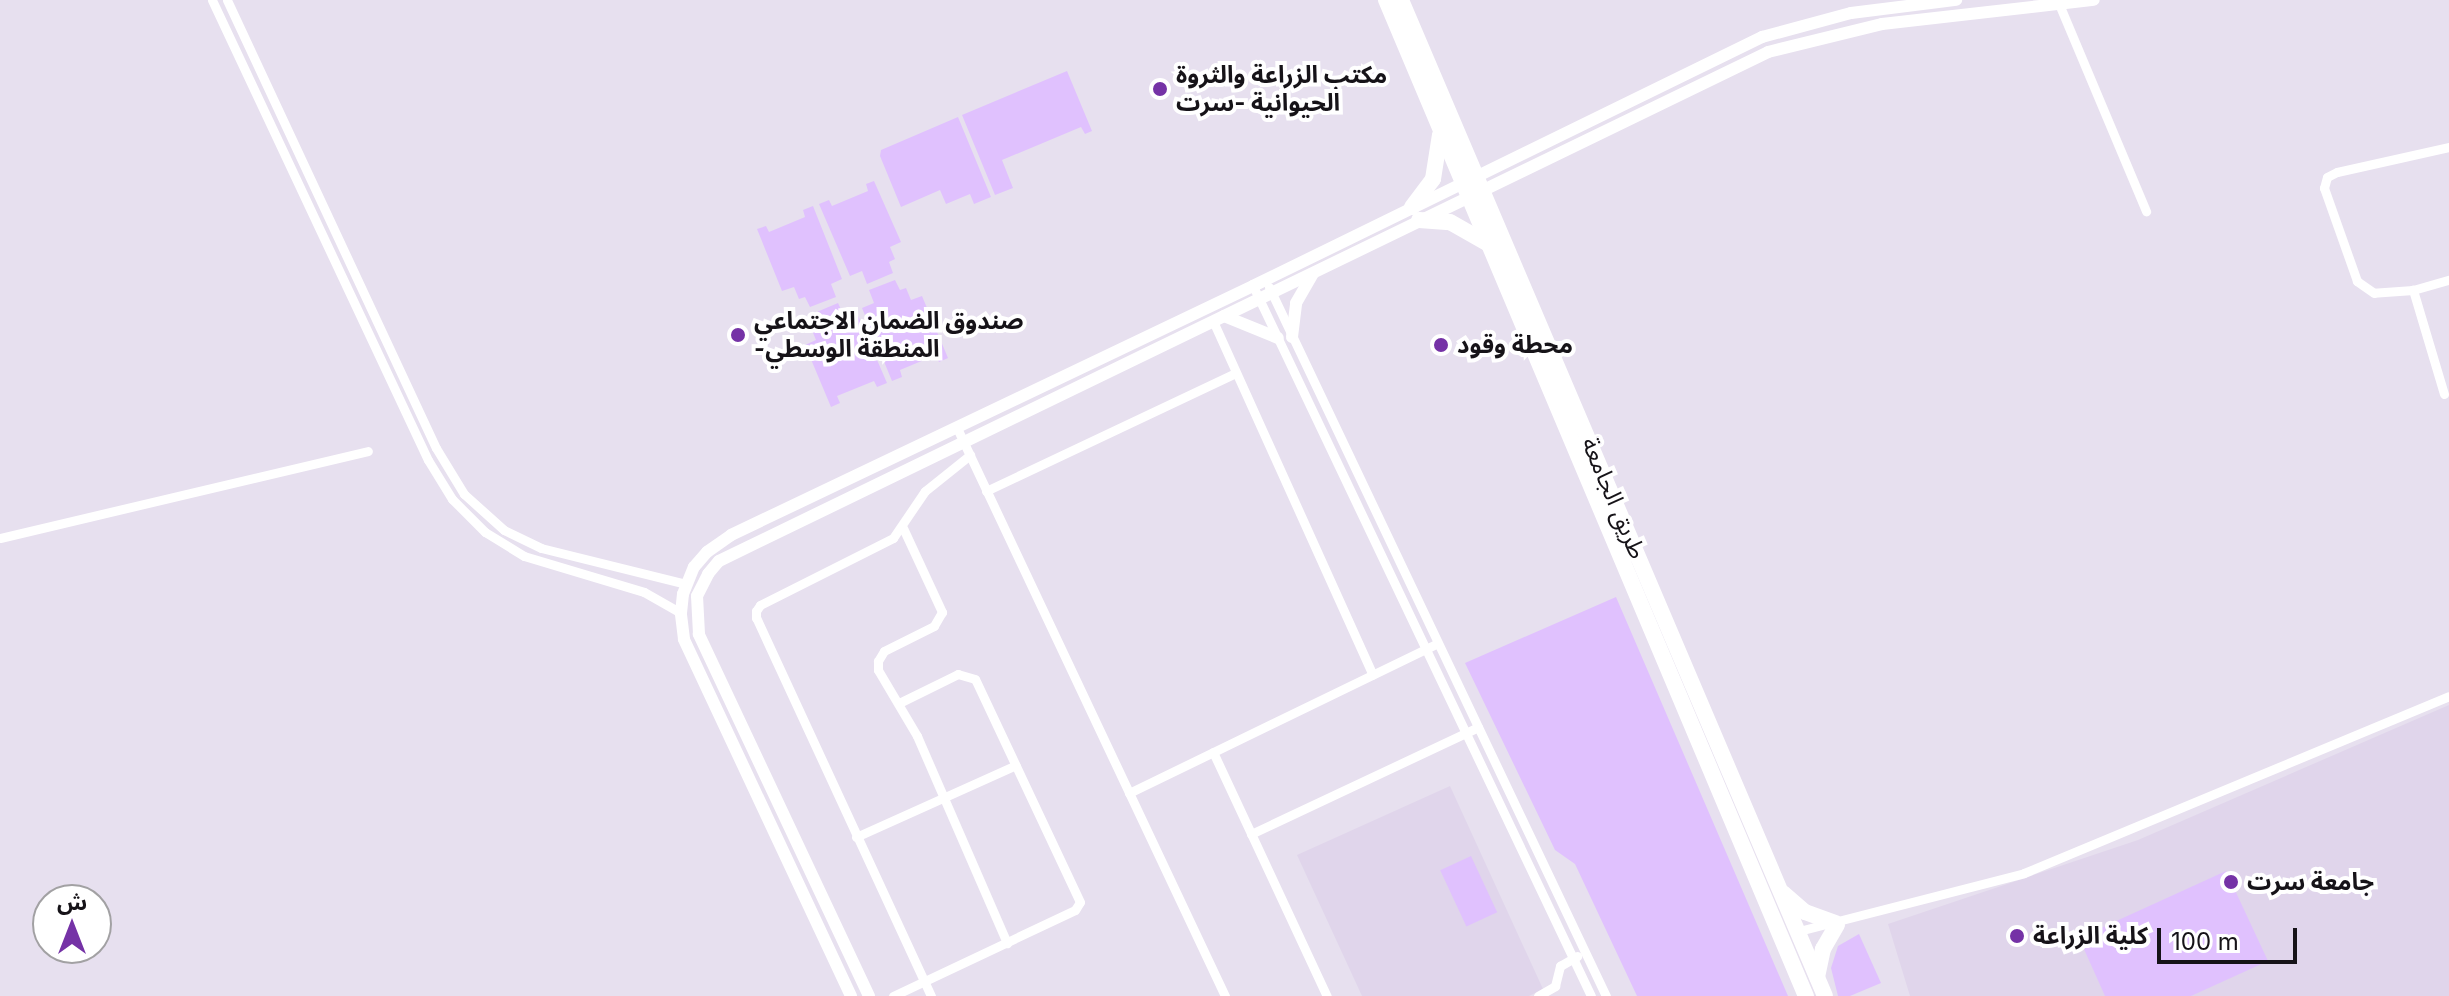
<!DOCTYPE html>
<meta charset="utf-8">
<style>
body{margin:0}
#map{position:relative;width:2449px;height:996px;overflow:hidden;background:#e7e0ef;font-family:Inter,"Noto Sans Arabic",sans-serif}
div>[style]{position:absolute}
[style*='--x']{left:calc(var(--x)*1px);top:calc(var(--y)*1px);width:calc(var(--w)*1px);rotate:calc(var(--a)*1deg)}
.built>*{inset:0;background:#e0d5eb}
.green>*{inset:0;background:#e0c1fe;transform-origin:0 0}
.street>*{height:9px;margin:-4.5px;padding:0 4.5px;transform-origin:4.5px;border-radius:4.5px;background:#fff}
.secondary>*{height:12px;margin:-6px;padding:0 6px;transform-origin:6px;border-radius:6px;background:#fff}
.highway>*{height:16px;margin:-8px;padding:0 8px;transform-origin:8px;border-radius:8px;background:#fff}
.dots>*{width:22px;height:22px;translate:-50% -50%;box-sizing:border-box;border:4px solid #fff;border-radius:50%}
span{translate:-50% -50%;white-space:nowrap;text-align:center;line-height:1.15;-webkit-text-stroke:8px #fff;paint-order:stroke}
.poi-label{font-size:24px;color:#161318;font-weight:700}
.left{translate:0 -50%;text-align:left}
.street-label{font-size:24px;color:#161318}
.north{position:absolute;left:32px;top:884px;width:80px;height:80px;box-sizing:border-box;background:#fff;border:2px solid #a2a1a3;border-radius:50%;rotate:0deg;font-size:22px;font-weight:700;line-height:32px;text-align:center;color:#161318}
.north::after{content:'';display:block;margin:auto;width:28px;height:36px;background:#7532a6;clip-path:polygon(50% 0,100% 100%,50% 72%,0 100%)}
.scale{position:absolute;left:2157px;top:928px;width:140px;height:36px;box-sizing:border-box;border:4px solid #161318;border-top:0;padding-left:10px;font-size:24px;line-height:28px;white-space:nowrap;color:#161318;-webkit-text-stroke:6px #fff;paint-order:stroke}
</style>
<div id="map">
<div class="built">
<i style="clip-path:polygon(2449px 705px,2449px 996px,1910px 996px,1888px 924px,2138px 840px)"></i>
<i style="clip-path:polygon(1450px 786px,1543px 989px,1529px 996px,1362px 996px,1297px 855px)"></i>
</div>
<div class="green">
<i style="clip-path:polygon(1067px 71px,1092px 131px,1085px 134px,1081px 127px,1002px 160px,1013px 188px,995px 195px,962px 115px)"></i>
<i style="clip-path:polygon(958px 117px,991px 197px,974px 204px,970px 194px,946px 204px,940px 190px,901px 207px,880px 156px,881px 150px)"></i>
<i style="clip-path:polygon(874px 181px,901px 242px,890px 247px,895px 259px,889px 262px,893px 273px,867px 284px,862px 271px,850px 276px,819px 204px,829px 200px,832px 206px,868px 191px,866px 184px)"></i>
<i style="clip-path:polygon(813px 206px,842px 279px,831px 284px,836px 297px,810px 307px,805px 297px,799px 299px,794px 287px,782px 291px,757px 229px,766px 226px,769px 232px,805px 217px,803px 210px)"></i>
<i style="clip-path:polygon(895px 280px,900px 290px,906px 288px,911px 300px,922px 296px,948px 358px,939px 362px,936px 355px,900px 370px,902px 377px,892px 381px,862px 308px,874px 303px,869px 290px)"></i>
<i style="clip-path:polygon(838px 303px,844px 316px,856px 311px,887px 383px,877px 387px,874px 381px,837px 396px,840px 403px,831px 407px,805px 345px,816px 340px,811px 328px,817px 325px,812px 314px)"></i>
<i style="clip-path:polygon(1616px 597px,1788px 996px,1637px 996px,1575px 864px,1555px 850px,1465px 663px)"></i>
<i style="left:1471px;top:856px;width:62px;height:34px;rotate:65deg"></i>
<i style="clip-path:polygon(2226px 871px,2268px 961px,2191px 996px,2105px 996px,2079px 938px)"></i>
<i style="clip-path:polygon(1859px 934px,1881px 983px,1850px 996px,1838px 996px,1831px 968px,1838px 946px)"></i>
</div>
<div class="street">
<i style="--x:212;--y:0;--w:508;--a:64.85"></i>
<i style="--x:428;--y:460;--w:46;--a:58.4"></i>
<i style="--x:452;--y:499;--w:47;--a:45"></i>
<i style="--x:485;--y:532;--w:46;--a:31.6"></i>
<i style="--x:524;--y:556;--w:125;--a:16.7"></i>
<i style="--x:644;--y:592;--w:43;--a:29.6"></i>
<i style="--x:227;--y:0;--w:494;--a:65"></i>
<i style="--x:436;--y:448;--w:54;--a:58.7"></i>
<i style="--x:464;--y:494;--w:54;--a:42"></i>
<i style="--x:504;--y:530;--w:41;--a:25.9"></i>
<i style="--x:541;--y:548;--w:149;--a:13.9"></i>
<i style="--x:2059;--y:4;--w:225;--a:67.2"></i>
<i style="--x:1253;--y:286;--w:786;--a:64.54"></i>
<i style="--x:1269;--y:287;--w:785;--a:64.58"></i>
<i style="--x:2413;--y:290;--w:37;--a:-16"></i>
<i style="--x:1213;--y:321;--w:388;--a:65.7"></i>
<i style="--x:2444;--y:394;--w:109;--a:-106.6"></i>
<i style="--x:2413;--y:290;--w:39;--a:176"></i>
<i style="--x:2374;--y:293;--w:21;--a:-145"></i>
<i style="--x:2357;--y:281;--w:99;--a:-109.5"></i>
<i style="--x:2324;--y:188;--w:11;--a:-75"></i>
<i style="--x:2327;--y:177;--w:11;--a:-27"></i>
<i style="--x:2337;--y:172;--w:115;--a:-12.6"></i>
<i style="--x:957;--y:428;--w:628;--a:64.74"></i>
<i style="--x:986;--y:491;--w:274;--a:-25.3"></i>
<i style="--x:903;--y:528;--w:93;--a:65.1"></i>
<i style="--x:942;--y:612;--w:16;--a:120"></i>
<i style="--x:934;--y:626;--w:56;--a:153.4"></i>
<i style="--x:884;--y:651;--w:12;--a:121"></i>
<i style="--x:878;--y:661;--w:9;--a:90"></i>
<i style="--x:878;--y:670;--w:77;--a:59.4"></i>
<i style="--x:917;--y:736;--w:226;--a:66.5"></i>
<i style="--x:0;--y:538;--w:378;--a:-13.3"></i>
<i style="--x:1213;--y:752;--w:269;--a:65"></i>
<i style="--x:1129;--y:793;--w:343;--a:-25.9"></i>
<i style="--x:1251;--y:834;--w:251;--a:-25.2"></i>
<i style="--x:856;--y:837;--w:175;--a:-24.2"></i>
<i style="--x:1795;--y:932;--w:236;--a:-14.4"></i>
<i style="--x:2024;--y:873;--w:460;--a:-22.6"></i>
<i style="--x:893;--y:996;--w:201;--a:-25.3"></i>
<i style="--x:1075;--y:910;--w:9;--a:-58"></i>
<i style="--x:1080;--y:902;--w:246;--a:-115.2"></i>
<i style="--x:975;--y:679;--w:18;--a:-164"></i>
<i style="--x:958;--y:674;--w:66;--a:153.8"></i>
<i style="--x:931;--y:996;--w:417;--a:-114.8"></i>
<i style="--x:756;--y:618;--w:7;--a:-90"></i>
<i style="--x:756;--y:611;--w:7;--a:-56"></i>
<i style="--x:760;--y:605;--w:149;--a:-26.7"></i>
<i style="--x:893;--y:538;--w:57;--a:-55.8"></i>
<i style="--x:925;--y:491;--w:58;--a:-38.7"></i>
<i style="--x:1538;--y:996;--w:20;--a:-30"></i>
<i style="--x:1555;--y:986;--w:21;--a:-76"></i>
<i style="--x:1560;--y:966;--w:20;--a:-30"></i>
</div>
<div class="secondary">
<i style="--x:1224;--y:316;--w:58;--a:22.2"></i>
<i style="--x:1292;--y:337;--w:34;--a:-83"></i>
<i style="--x:1296;--y:303;--w:34;--a:-60"></i>
<i style="--x:851;--y:996;--w:394;--a:-115.1"></i>
<i style="--x:684;--y:639;--w:26;--a:-97"></i>
<i style="--x:681;--y:613;--w:19;--a:-84"></i>
<i style="--x:683;--y:594;--w:29;--a:-68"></i>
<i style="--x:694;--y:567;--w:20;--a:-49"></i>
<i style="--x:707;--y:552;--w:29;--a:-35"></i>
<i style="--x:731;--y:535;--w:578;--a:-25.5"></i>
<i style="--x:1253;--y:286;--w:567;--a:-26.07"></i>
<i style="--x:1762;--y:37;--w:92;--a:-15.1"></i>
<i style="--x:1851;--y:13;--w:106;--a:-7.1"></i>
<i style="--x:869;--y:996;--w:400;--a:-115.2"></i>
<i style="--x:699;--y:634;--w:38;--a:-93"></i>
<i style="--x:697;--y:596;--w:25;--a:-63"></i>
<i style="--x:708;--y:574;--w:17;--a:-50"></i>
<i style="--x:719;--y:561;--w:1166;--a:-25.88"></i>
<i style="--x:1768;--y:52;--w:117;--a:-13.8"></i>
<i style="--x:1882;--y:24;--w:213;--a:-6.5"></i>
</div>
<div class="highway">
<i style="--x:1386;--y:0;--w:1081;--a:67.14"></i>
<i style="--x:1401;--y:0;--w:1082;--a:66.94"></i>
<i style="--x:1412;--y:207;--w:35;--a:-53"></i>
<i style="--x:1433;--y:179;--w:45;--a:-81"></i>
<i style="--x:1419;--y:220;--w:31;--a:4"></i>
<i style="--x:1450;--y:222;--w:43;--a:29.6"></i>
<i style="--x:1783;--y:893;--w:29;--a:41"></i>
<i style="--x:1805;--y:912;--w:33;--a:20"></i>
<i style="--x:1817;--y:977;--w:29;--a:-78"></i>
<i style="--x:1823;--y:949;--w:28;--a:-60"></i>
</div>
<div class="dots">
<i style="left:1160px;top:89px;background:#7532a6"></i>
<i style="left:738px;top:335px;background:#7532a6"></i>
<i style="left:1441px;top:345px;background:#7532a6"></i>
<i style="left:2231px;top:882px;background:#7532a6"></i>
<i style="left:2017px;top:936px;background:#7532a6"></i>
</div>
<div class="poi-label">
<span class="left" style="left:1176px;top:89px">مكتب الزراعة والثروة<br>الحيوانية -سرت</span>
<span class="left" style="left:754px;top:335px">صندوق الضمان الاجتماعي<br>-المنطقة الوسطي</span>
<span class="left" style="left:1457px;top:345px">محطة وقود</span>
<span class="left" style="left:2247px;top:882px">جامعة سرت</span>
<span class="left" style="left:2033px;top:936px">كلية الزراعة</span>
</div>
<div class="street-label">
<span style="left:1614px;top:498px;rotate:67deg">طريق الجامعة</span>
</div>
<div class="north">ش</div>
<div class="scale">100 m</div>
</div>
